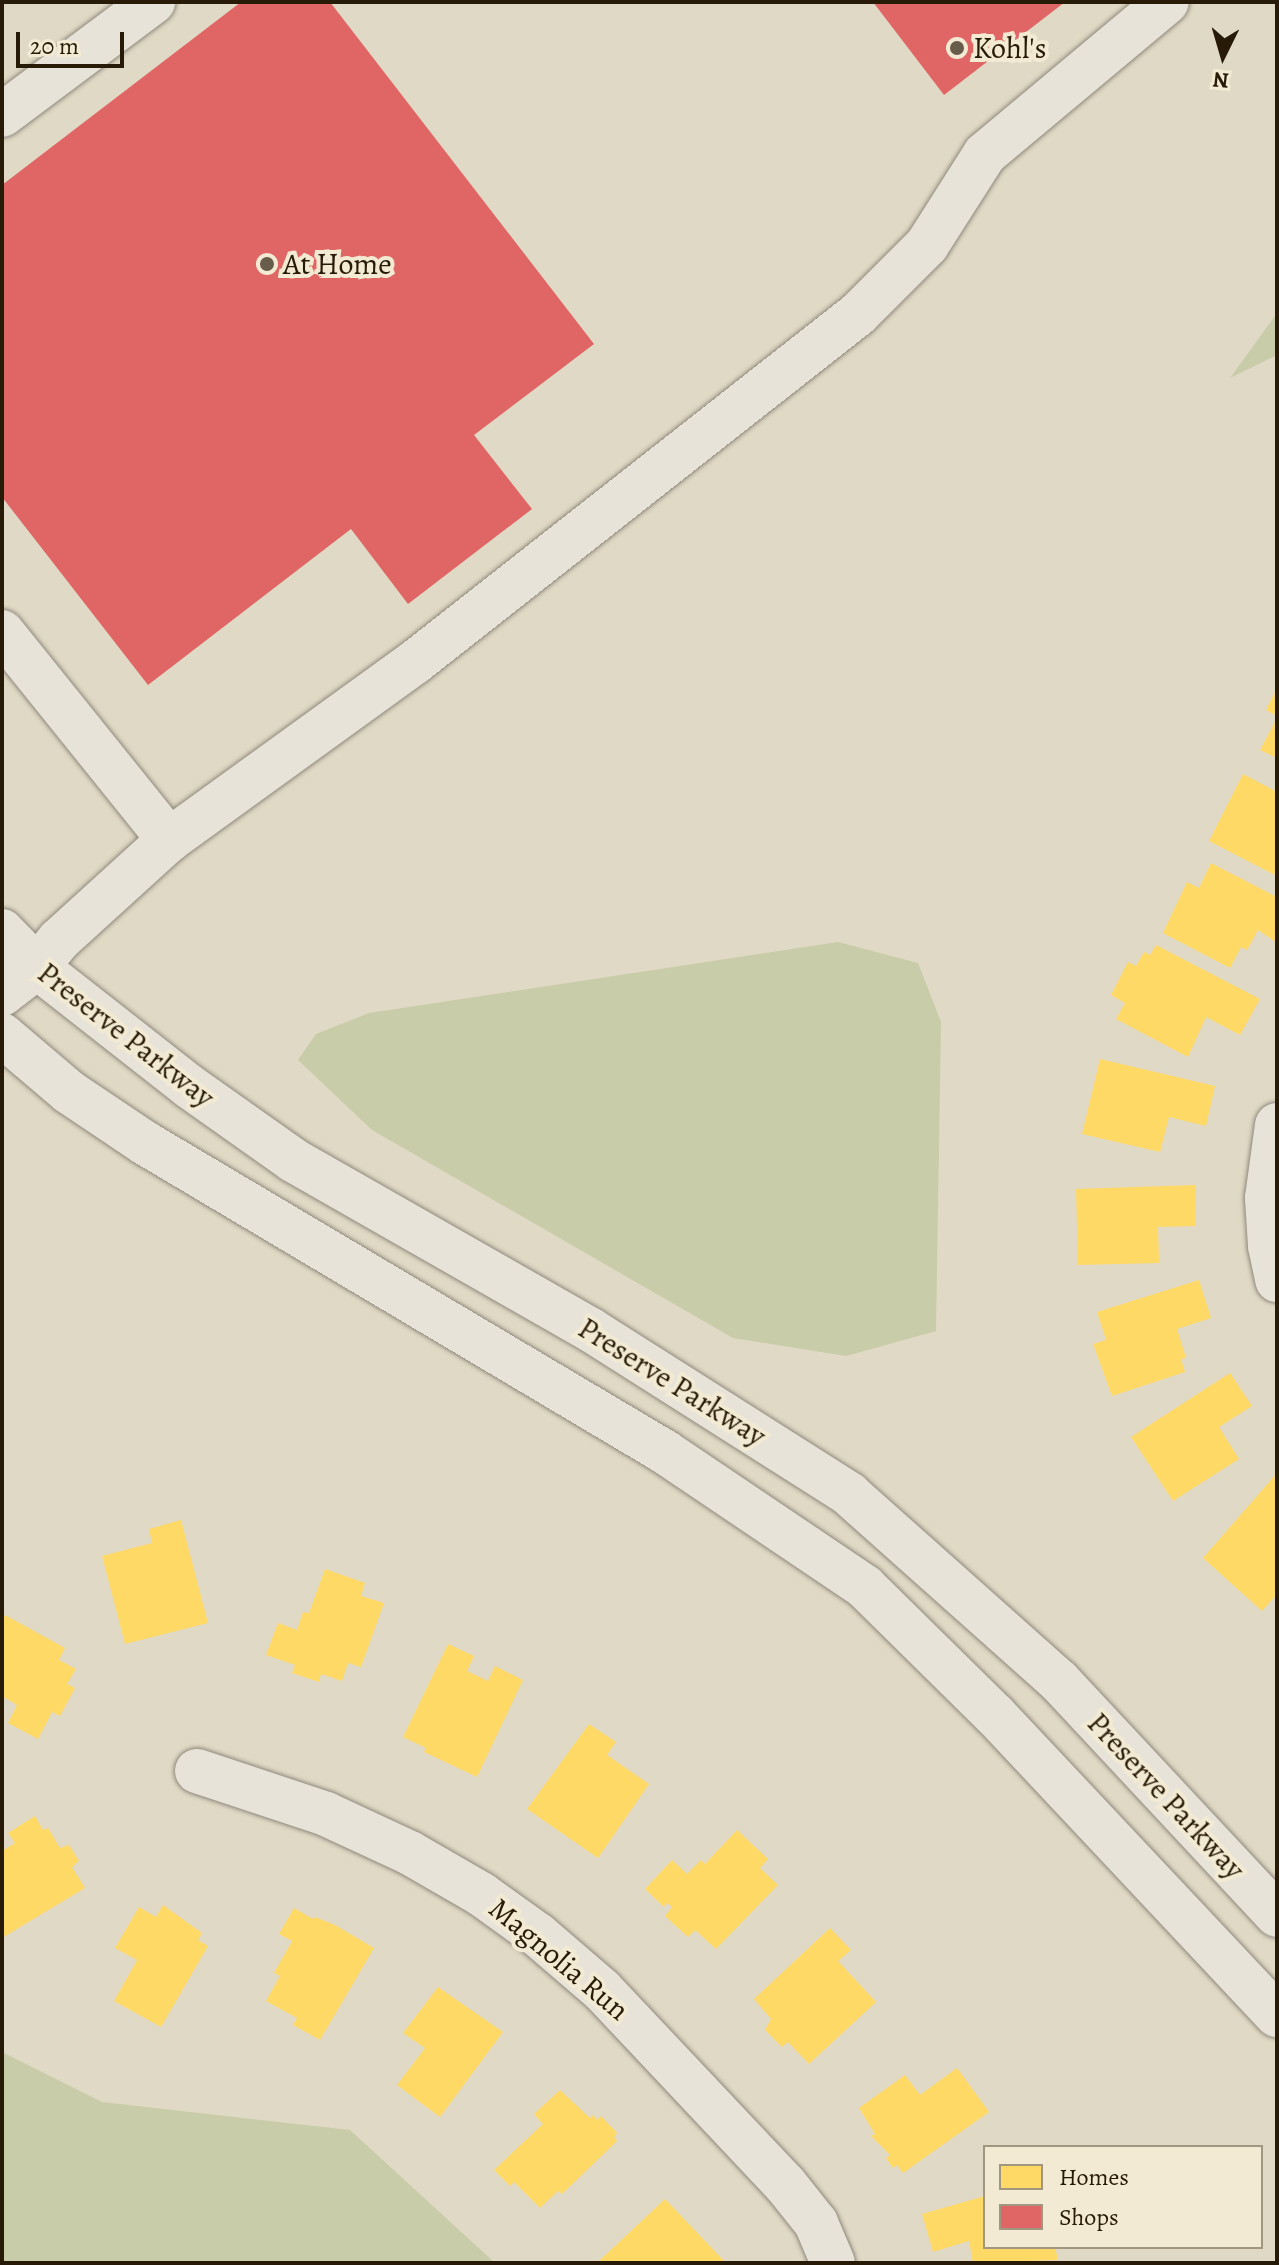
<!DOCTYPE html>
<style>
body{margin:0}
#map{position:relative;width:1279px;height:2265px;overflow:hidden;background:#e0d9c5;font-family:Alegreya,serif}
div>[style]{position:absolute}
[style*='--x']{left:calc(var(--x)*1px);top:calc(var(--y)*1px);width:calc(var(--w)*1px);rotate:calc(var(--a)*1deg)}
.green>*{inset:0;background:#c9cca8}
.homes>*{inset:0;background:#ffd966}
.shops>*{inset:0;background:#e06666}
.roads{filter:drop-shadow(0 0 2px #8f897c) drop-shadow(0 0 2px #8f897c)}
.minor>*{height:44px;margin:-22px;padding:0 22px;transform-origin:22px;border-radius:22px;background:#e7e3d9}
.dots>*{width:22px;height:22px;translate:-50% -50%;box-sizing:border-box;border:4px solid #f2ead2;border-radius:50%}
span{translate:-50% -50%;white-space:nowrap;text-align:center;line-height:1.15;-webkit-text-stroke:8px #f2ead2;paint-order:stroke}
.poi-label{font-size:30px;color:#271a07}
.left{translate:0 -50%;text-align:left}
.street-label{font-size:30px;color:#271a07}
.frame{position:absolute;inset:0;border:4px solid #271a07;pointer-events:none}
.legend{position:absolute;left:983px;top:2145px;width:280px;height:104px;box-sizing:border-box;background:#f2ead2;border:2px solid #a19781;margin:0;padding:10px 14px;list-style:none;font-size:24px;color:#271a07}
.legend li{display:flex;align-items:center;gap:16px;height:40px}
.legend b{width:40px;border:2px solid #a19781}
.north{position:absolute;left:1183px;top:16px;width:80px;height:80px;-webkit-text-stroke:6px #f2ead2;paint-order:stroke;rotate:185deg;font-size:22px;font-weight:700;line-height:32px;text-align:center;color:#271a07}
.north::after{content:'';display:block;margin:auto;width:28px;height:36px;background:#271a07;clip-path:polygon(50% 0,100% 100%,50% 72%,0 100%)}
.scale{position:absolute;left:16px;top:32px;width:108px;height:36px;box-sizing:border-box;border:4px solid #271a07;border-top:0;padding-left:10px;font-size:24px;line-height:28px;white-space:nowrap;color:#271a07;-webkit-text-stroke:6px #f2ead2;paint-order:stroke}
</style>
<div id="map">
<div class="green">
<i style="clip-path:polygon(1277px 313px,1277px 355px,1230px 378px)"></i>
<i style="clip-path:polygon(838px 942px,918px 963px,941px 1022px,936px 1331px,846px 1356px,733px 1338px,372px 1130px,298px 1060px,316px 1034px,369px 1013px)"></i>
<i style="clip-path:polygon(2px 2052px,102px 2102px,350px 2130px,495px 2263px,2px 2263px)"></i>
</div>
<div class="homes">
<i style="clip-path:polygon(1277px 688px,1277px 716px,1266px 710px)"></i>
<i style="clip-path:polygon(1277px 718px,1277px 758px,1260px 750px)"></i>
<i style="clip-path:polygon(1243px 774px,1277px 792px,1277px 876px,1209px 841px)"></i>
<i style="clip-path:polygon(1211px 863px,1277px 897px,1277px 943px,1258px 930px,1247px 950px,1241px 947px,1230px 968px,1163px 933px,1187px 882px,1199px 888px)"></i>
<i style="clip-path:polygon(1156px 945px,1260px 999px,1240px 1035px,1206px 1017px,1188px 1057px,1116px 1019px,1125px 1003px,1111px 995px,1128px 962px,1136px 966px,1144px 952px,1150px 955px)"></i>
<i style="clip-path:polygon(1100px 1059px,1215px 1086px,1206px 1126px,1169px 1117px,1160px 1152px,1082px 1134px)"></i>
<i style="clip-path:polygon(1195px 1185px,1196px 1226px,1158px 1227px,1159px 1263px,1078px 1265px,1076px 1189px)"></i>
<i style="clip-path:polygon(1199px 1280px,1211px 1318px,1177px 1329px,1186px 1358px,1181px 1359px,1185px 1372px,1112px 1396px,1093px 1344px,1106px 1340px,1097px 1312px)"></i>
<i style="clip-path:polygon(1230px 1373px,1252px 1406px,1219px 1427px,1239px 1459px,1173px 1501px,1131px 1437px)"></i>
<i style="clip-path:polygon(1277px 1473px,1277px 1594px,1262px 1611px,1203px 1558px)"></i>
<i style="clip-path:polygon(181px 1520px,208px 1623px,125px 1644px,102px 1556px,152px 1543px,149px 1529px)"></i>
<i style="clip-path:polygon(325px 1569px,365px 1583px,361px 1596px,384px 1603px,361px 1667px,348px 1663px,342px 1681px,321px 1674px,319px 1682px,292px 1673px,295px 1665px,266px 1655px,278px 1623px,297px 1630px,303px 1612px,309px 1613px)"></i>
<i style="clip-path:polygon(5px 1615px,65px 1648px,59px 1660px,76px 1669px,67px 1684px,75px 1688px,60px 1716px,52px 1712px,38px 1739px,8px 1723px,17px 1705px,2px 1696px,2px 1621px)"></i>
<i style="clip-path:polygon(448px 1644px,474px 1656px,467px 1671px,488px 1681px,495px 1666px,523px 1680px,477px 1777px,424px 1752px,426px 1748px,403px 1737px)"></i>
<i style="clip-path:polygon(589px 1724px,616px 1742px,607px 1755px,649px 1784px,598px 1858px,527px 1809px)"></i>
<i style="clip-path:polygon(35px 1816px,43px 1830px,48px 1828px,60px 1848px,69px 1845px,79px 1861px,72px 1867px,85px 1888px,2px 1938px,2px 1851px,15px 1843px,8px 1833px)"></i>
<i style="clip-path:polygon(737px 1830px,768px 1859px,760px 1868px,778px 1885px,716px 1949px,695px 1930px,688px 1937px,665px 1916px,672px 1907px,667px 1903px,664px 1907px,645px 1889px,672px 1860px,687px 1874px,701px 1860px,705px 1864px)"></i>
<i style="clip-path:polygon(163px 1905px,202px 1933px,198px 1940px,208px 1946px,161px 2027px,114px 2001px,137px 1960px,115px 1948px,139px 1907px,156px 1917px)"></i>
<i style="clip-path:polygon(294px 1908px,313px 1919px,315px 1917px,335px 1925px,374px 1948px,320px 2040px,293px 2025px,297px 2018px,266px 2001px,280px 1976px,274px 1973px,292px 1941px,279px 1934px)"></i>
<i style="clip-path:polygon(830px 1928px,851px 1950px,838px 1961px,876px 2002px,809px 2064px,788px 2042px,782px 2047px,765px 2030px,771px 2019px,754px 1999px)"></i>
<i style="clip-path:polygon(438px 1987px,503px 2032px,440px 2117px,397px 2085px,425px 2048px,403px 2033px)"></i>
<i style="clip-path:polygon(957px 2068px,989px 2112px,903px 2173px,897px 2165px,893px 2168px,886px 2158px,890px 2155px,871px 2136px,875px 2134px,859px 2108px,905px 2075px,920px 2095px)"></i>
<i style="clip-path:polygon(560px 2090px,590px 2118px,593px 2115px,597px 2120px,601px 2116px,617px 2133px,614px 2137px,617px 2141px,562px 2194px,558px 2191px,540px 2208px,514px 2182px,510px 2186px,494px 2170px,543px 2124px,534px 2114px)"></i>
<i style="clip-path:polygon(985px 2196px,985px 2247px,1055px 2247px,1058px 2260px,973px 2263px,969px 2241px,933px 2252px,922px 2214px)"></i>
<i style="clip-path:polygon(665px 2199px,726px 2263px,601px 2263px,599px 2261px)"></i>
</div>
<div class="shops">
<i style="clip-path:polygon(241px 2px,330px 2px,594px 344px,474px 435px,532px 509px,408px 604px,351px 529px,148px 685px,2px 497px,2px 185px)"></i>
<i style="clip-path:polygon(873px 2px,1065px 2px,944px 95px)"></i>
</div>
<div class="roads">
<div class="minor">
<i style="--x:2;--y:115;--w:189;--a:-36.8"></i>
<i style="--x:2;--y:632;--w:267;--a:51.2"></i>
<i style="--x:2;--y:931;--w:50;--a:45.8"></i>
<i style="--x:37;--y:967;--w:194;--a:38.1"></i>
<i style="--x:190;--y:1087;--w:126;--a:35.3"></i>
<i style="--x:293;--y:1160;--w:343;--a:29.7"></i>
<i style="--x:591;--y:1330;--w:306;--a:32.4"></i>
<i style="--x:849;--y:1494;--w:281;--a:41.7"></i>
<i style="--x:1059;--y:1681;--w:320;--a:47"></i>
<i style="--x:2;--y:994;--w:44;--a:-37.6"></i>
<i style="--x:37;--y:967;--w:35;--a:-51"></i>
<i style="--x:59;--y:940;--w:149;--a:-42.3"></i>
<i style="--x:169;--y:840;--w:304;--a:-35.9"></i>
<i style="--x:415;--y:662;--w:563;--a:-38.15"></i>
<i style="--x:858;--y:314;--w:98;--a:-45"></i>
<i style="--x:927;--y:245;--w:108;--a:-57.5"></i>
<i style="--x:985;--y:154;--w:237;--a:-39.9"></i>
<i style="--x:2;--y:1035;--w:88;--a:40.4"></i>
<i style="--x:69;--y:1092;--w:92;--a:33.9"></i>
<i style="--x:145;--y:1143;--w:605;--a:30.72"></i>
<i style="--x:665;--y:1452;--w:241;--a:34"></i>
<i style="--x:865;--y:1587;--w:182;--a:44.6"></i>
<i style="--x:995;--y:1715;--w:412;--a:46.8"></i>
<i style="--x:1277;--y:1125;--w:74;--a:97.8"></i>
<i style="--x:1267;--y:1198;--w:48;--a:86.4"></i>
<i style="--x:1270;--y:1246;--w:35;--a:78"></i>
<i style="--x:197;--y:1771;--w:136;--a:18.4"></i>
<i style="--x:326;--y:1814;--w:93;--a:24.9"></i>
<i style="--x:410;--y:1853;--w:82;--a:30"></i>
<i style="--x:481;--y:1894;--w:70;--a:35.7"></i>
<i style="--x:538;--y:1935;--w:84;--a:40.7"></i>
<i style="--x:602;--y:1990;--w:267;--a:46.7"></i>
<i style="--x:785;--y:2184;--w:50;--a:51.5"></i>
<i style="--x:816;--y:2223;--w:43;--a:67"></i>
</div>
</div>
<div class="dots">
<i style="left:957px;top:48px;background:#685d4a"></i>
<i style="left:267px;top:264px;background:#685d4a"></i>
</div>
<div class="poi-label">
<span class="left" style="left:973px;top:48px">Kohl's</span>
<span class="left" style="left:283px;top:264px">At Home</span>
</div>
<div class="street-label">
<span style="left:126px;top:1035px;rotate:38deg">Preserve Parkway</span>
<span style="left:672px;top:1382px;rotate:32deg">Preserve Parkway</span>
<span style="left:1166px;top:1796px;rotate:47deg">Preserve Parkway</span>
<span style="left:559px;top:1959px;rotate:40deg">Magnolia Run</span>
</div>
<div class="frame"></div>
<ul class="legend">
<li><b style="height:22px;background:#ffd966"></b>Homes</li>
<li><b style="height:22px;background:#e06666"></b>Shops</li>
</ul>
<div class="north">N</div>
<div class="scale">20 m</div>
</div>
